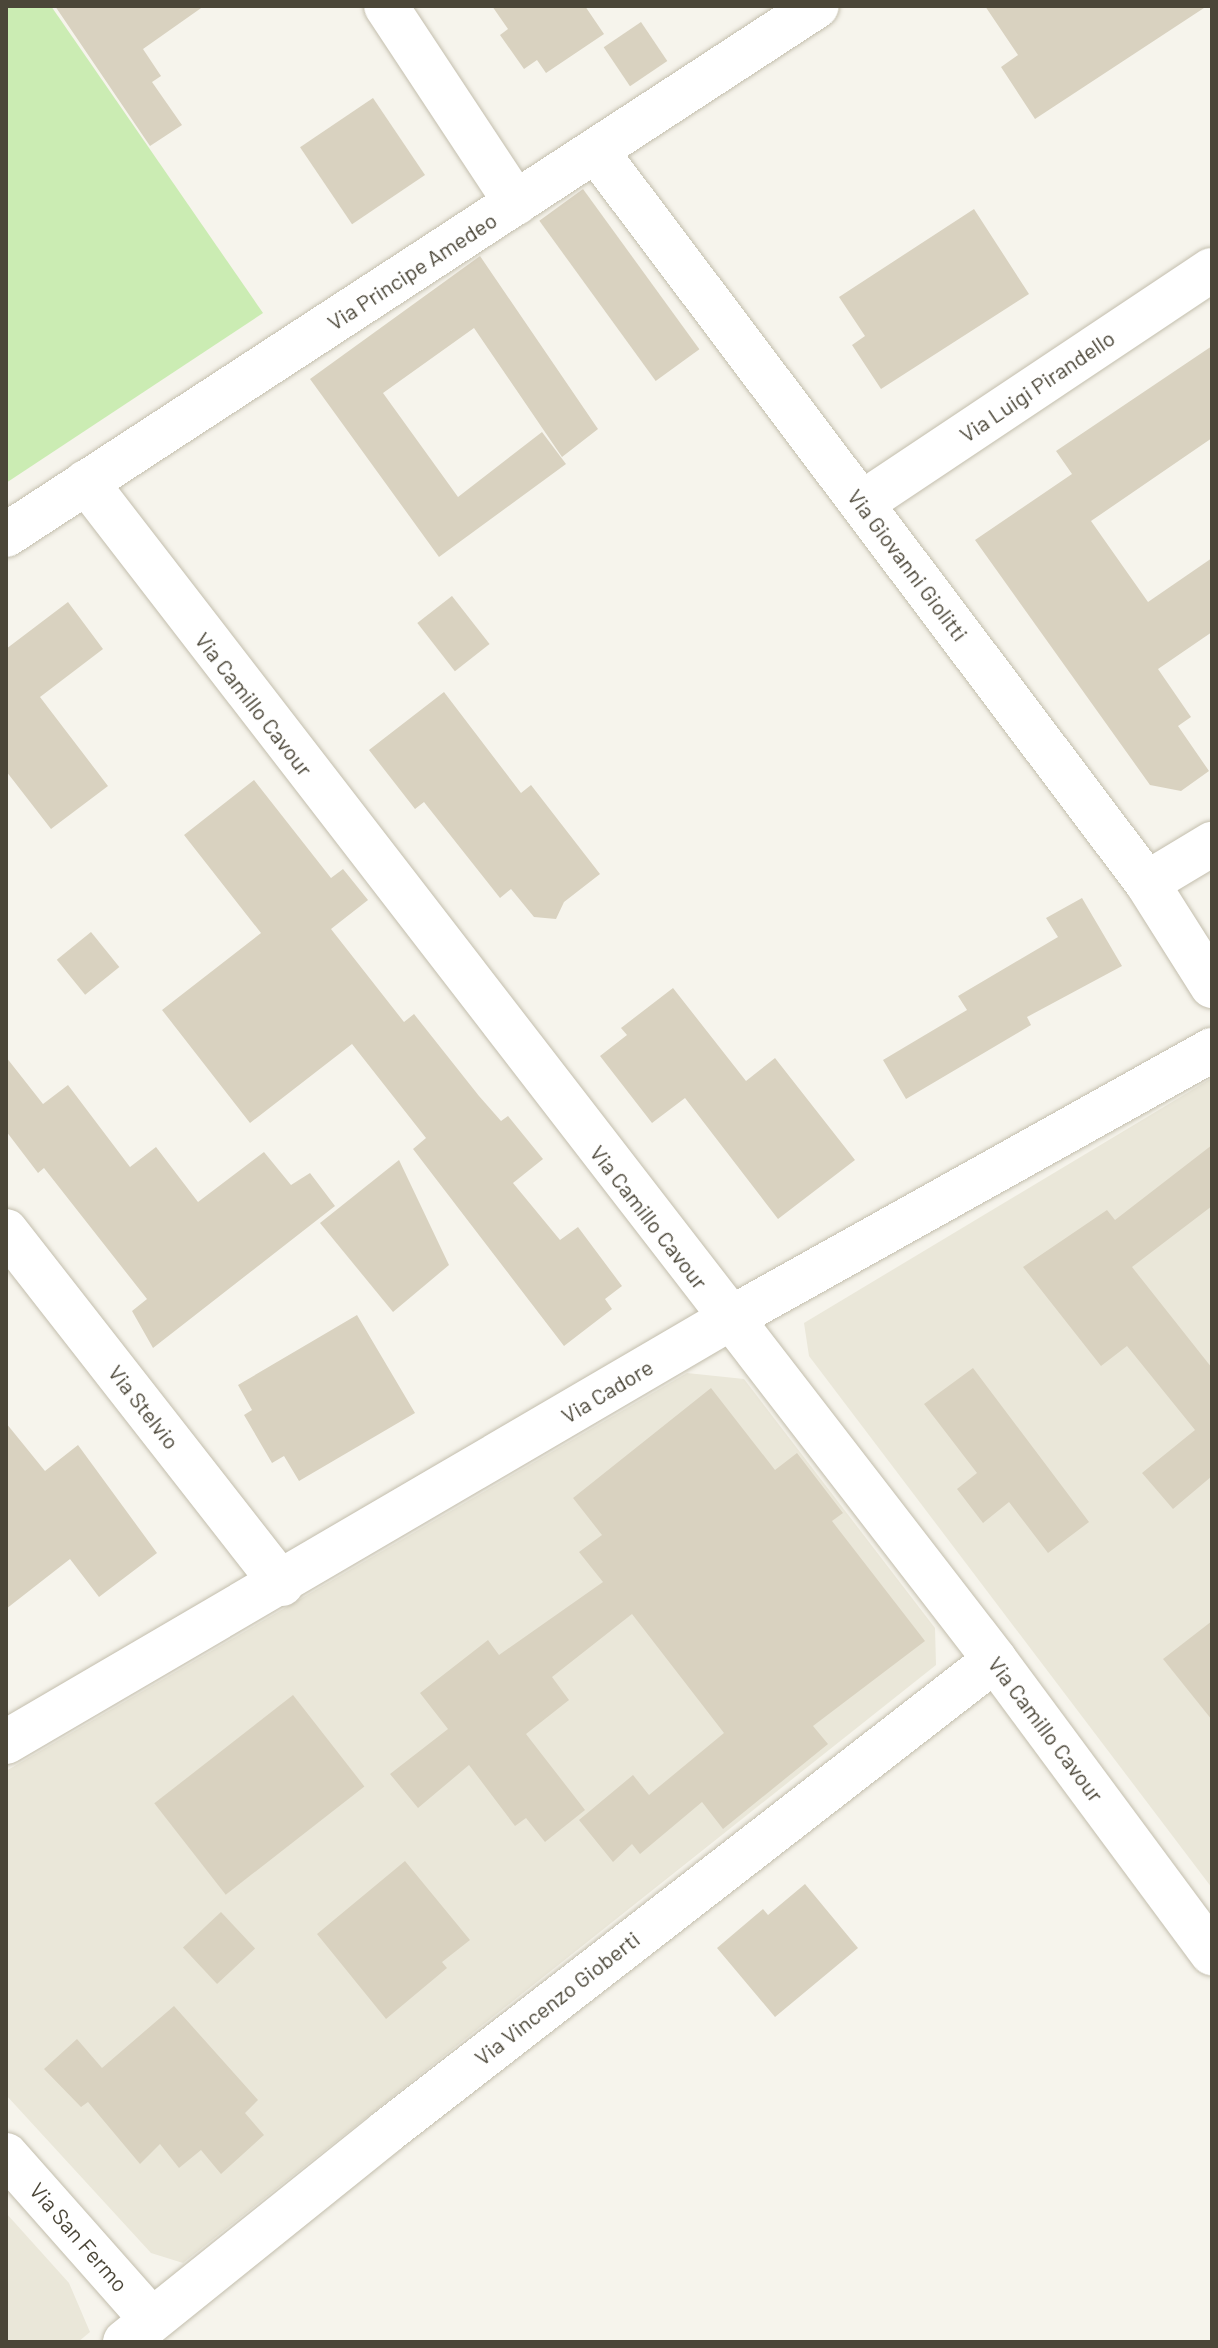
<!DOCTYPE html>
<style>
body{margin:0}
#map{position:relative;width:1218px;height:2348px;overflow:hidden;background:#f6f4ec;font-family:Barlow,sans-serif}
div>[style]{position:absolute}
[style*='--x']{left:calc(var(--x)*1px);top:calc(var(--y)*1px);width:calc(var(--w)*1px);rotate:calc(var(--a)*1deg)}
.residential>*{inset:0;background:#eae7d9}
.green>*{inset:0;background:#cbecb3}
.building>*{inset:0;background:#d9d2c0;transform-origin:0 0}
.roads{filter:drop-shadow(0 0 2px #c3bead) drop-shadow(0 0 2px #c3bead)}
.minor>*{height:44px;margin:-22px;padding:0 22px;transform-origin:22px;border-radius:22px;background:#fff}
span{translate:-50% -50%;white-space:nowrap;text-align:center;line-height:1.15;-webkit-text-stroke:7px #fff;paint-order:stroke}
.street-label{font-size:22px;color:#4b4638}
.frame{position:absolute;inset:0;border:8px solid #4b4638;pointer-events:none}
</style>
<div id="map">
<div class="residential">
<i style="clip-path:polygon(1212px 1078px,1212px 1888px,809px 1356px,804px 1323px)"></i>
<i style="clip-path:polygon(687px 1373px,744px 1379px,935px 1628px,936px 1665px,183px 2263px,151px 2253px,6px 2095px,6px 1771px)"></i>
<i style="clip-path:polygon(6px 2213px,69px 2283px,90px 2332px,78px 2342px,6px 2342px)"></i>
</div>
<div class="green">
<i style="clip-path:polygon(6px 6px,51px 6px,263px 313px,6px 483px)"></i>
</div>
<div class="building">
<i style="clip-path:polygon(55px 6px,204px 6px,143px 49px,161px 76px,152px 82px,182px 125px,150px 146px)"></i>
<i style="clip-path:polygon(492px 6px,585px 6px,604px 34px,546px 73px,537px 60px,524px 69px,500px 35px,508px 29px)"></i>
<i style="clip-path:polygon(985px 6px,1207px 6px,1035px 119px,1001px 67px,1018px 55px)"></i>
<i style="left:641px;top:22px;width:47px;height:45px;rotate:56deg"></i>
<i style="left:373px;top:98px;width:93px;height:88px;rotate:56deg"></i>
<i style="left:583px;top:189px;width:198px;height:54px;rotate:54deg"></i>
<i style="clip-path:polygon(974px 209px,1029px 294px,881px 389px,852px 345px,865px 336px,839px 297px)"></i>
<i style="clip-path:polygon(480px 256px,598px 429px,562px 457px,474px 328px,383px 393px,458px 497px,542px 432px,566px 464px,439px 557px,310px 379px)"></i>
<i style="clip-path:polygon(1212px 346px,1212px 438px,1091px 521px,1148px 602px,1212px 558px,1212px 632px,1158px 669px,1191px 717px,1178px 726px,1209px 771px,1181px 791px,1150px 785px,975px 540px,1072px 474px,1056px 451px)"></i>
<i style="left:452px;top:596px;width:61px;height:44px;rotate:52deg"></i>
<i style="clip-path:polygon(68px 602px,103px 649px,40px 697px,108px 786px,51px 829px,6px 771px,6px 649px)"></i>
<i style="clip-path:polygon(444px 692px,521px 793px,531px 785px,600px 874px,564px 902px,556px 919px,534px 917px,511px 889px,500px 898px,424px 802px,415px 809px,369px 750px)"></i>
<i style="clip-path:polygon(254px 780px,331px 878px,343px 869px,368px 900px,331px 929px,404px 1022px,414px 1014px,479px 1096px,501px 1121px,508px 1116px,543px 1159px,513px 1183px,560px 1240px,578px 1227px,622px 1286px,605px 1299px,612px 1309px,564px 1346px,413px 1149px,426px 1138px,352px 1044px,250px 1123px,162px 1010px,261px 933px,184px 835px)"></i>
<i style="clip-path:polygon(1082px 898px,1122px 966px,1027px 1017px,1031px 1025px,906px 1099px,883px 1060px,967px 1010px,958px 996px,1058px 937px,1046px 918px)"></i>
<i style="left:91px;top:932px;width:45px;height:44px;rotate:51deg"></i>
<i style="clip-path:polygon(673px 988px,746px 1081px,775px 1058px,855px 1160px,778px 1219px,685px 1098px,652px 1123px,600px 1056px,627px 1035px,621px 1028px)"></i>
<i style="clip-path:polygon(6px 1057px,43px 1104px,68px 1085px,130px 1167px,156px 1147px,198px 1202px,264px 1152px,291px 1185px,310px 1173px,335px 1206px,153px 1348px,132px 1311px,147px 1299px,44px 1168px,38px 1173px,6px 1131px)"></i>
<i style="clip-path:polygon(1212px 1145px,1212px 1206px,1132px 1267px,1212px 1368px,1212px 1476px,1173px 1509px,1142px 1473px,1195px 1430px,1127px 1346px,1101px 1366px,1023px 1267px,1107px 1210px,1115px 1220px)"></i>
<i style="clip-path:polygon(399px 1160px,449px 1265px,393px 1312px,320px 1223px)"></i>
<i style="clip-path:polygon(357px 1315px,415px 1413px,299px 1481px,284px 1456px,272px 1463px,244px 1415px,252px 1410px,238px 1385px)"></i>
<i style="clip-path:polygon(973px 1368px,1089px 1522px,1048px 1553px,1009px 1502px,983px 1523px,957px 1489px,977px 1473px,924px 1404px)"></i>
<i style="clip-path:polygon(711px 1388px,775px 1470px,797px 1453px,843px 1513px,832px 1521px,925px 1641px,813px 1726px,828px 1744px,723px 1829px,702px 1802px,640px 1854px,632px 1844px,613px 1862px,579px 1820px,633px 1775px,649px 1795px,724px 1733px,632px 1614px,552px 1677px,569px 1700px,526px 1734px,585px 1810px,545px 1842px,526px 1818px,515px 1826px,469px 1765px,418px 1808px,390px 1774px,448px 1729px,420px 1693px,488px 1640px,499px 1655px,603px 1582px,579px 1552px,602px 1535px,573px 1498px)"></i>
<i style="clip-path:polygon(6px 1423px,45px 1471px,78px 1445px,157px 1553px,99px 1597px,70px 1559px,6px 1609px)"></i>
<i style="clip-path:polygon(1212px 1621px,1212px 1720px,1163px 1659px)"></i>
<i style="left:293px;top:1695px;width:116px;height:176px;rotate:52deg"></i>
<i style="clip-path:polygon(405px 1861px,470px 1940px,442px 1962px,447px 1968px,386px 2019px,317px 1934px)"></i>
<i style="clip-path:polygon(805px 1884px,858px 1948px,775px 2017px,717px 1948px,763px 1909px,768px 1915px)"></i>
<i style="left:221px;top:1912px;width:50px;height:52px;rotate:47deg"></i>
<i style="clip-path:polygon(174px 2006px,258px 2100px,245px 2113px,264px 2135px,221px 2174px,201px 2150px,179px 2168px,160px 2144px,140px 2164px,88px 2102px,81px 2107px,44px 2069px,77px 2039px,102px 2068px)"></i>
</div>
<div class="roads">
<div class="minor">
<i style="--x:386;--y:6;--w:236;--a:56.6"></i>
<i style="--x:596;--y:151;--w:916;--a:53.03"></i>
<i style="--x:1147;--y:883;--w:122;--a:57.7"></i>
<i style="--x:86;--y:482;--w:1488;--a:52.34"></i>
<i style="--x:995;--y:1660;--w:365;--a:53.5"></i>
<i style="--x:862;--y:503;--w:420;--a:-33.7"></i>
<i style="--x:6;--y:535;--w:968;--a:-33.12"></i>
<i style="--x:1147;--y:883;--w:76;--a:-31"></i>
<i style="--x:6;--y:1231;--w:448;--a:52"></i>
<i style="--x:6;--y:1742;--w:840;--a:-30.32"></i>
<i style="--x:731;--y:1318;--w:551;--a:-29.13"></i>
<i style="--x:6;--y:2155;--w:220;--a:48.5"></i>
<i style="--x:125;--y:2342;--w:335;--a:-38.8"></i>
<i style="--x:386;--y:2132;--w:770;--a:-37.78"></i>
</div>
</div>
<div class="street-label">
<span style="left:412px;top:271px;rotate:-33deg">Via Principe Amedeo</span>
<span style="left:1037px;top:386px;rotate:-34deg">Via Luigi Pirandello</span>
<span style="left:908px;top:565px;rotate:53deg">Via Giovanni Giolitti</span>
<span style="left:254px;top:704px;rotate:52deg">Via Camillo Cavour</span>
<span style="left:649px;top:1217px;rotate:52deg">Via Camillo Cavour</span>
<span style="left:607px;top:1391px;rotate:-31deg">Via Cadore</span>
<span style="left:144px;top:1407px;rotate:52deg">Via Stelvio</span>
<span style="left:1046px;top:1729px;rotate:53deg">Via Camillo Cavour</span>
<span style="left:557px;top:1998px;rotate:-38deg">Via Vincenzo Gioberti</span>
<span style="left:79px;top:2237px;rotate:49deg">Via San Fermo</span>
</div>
<div class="frame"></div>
</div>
